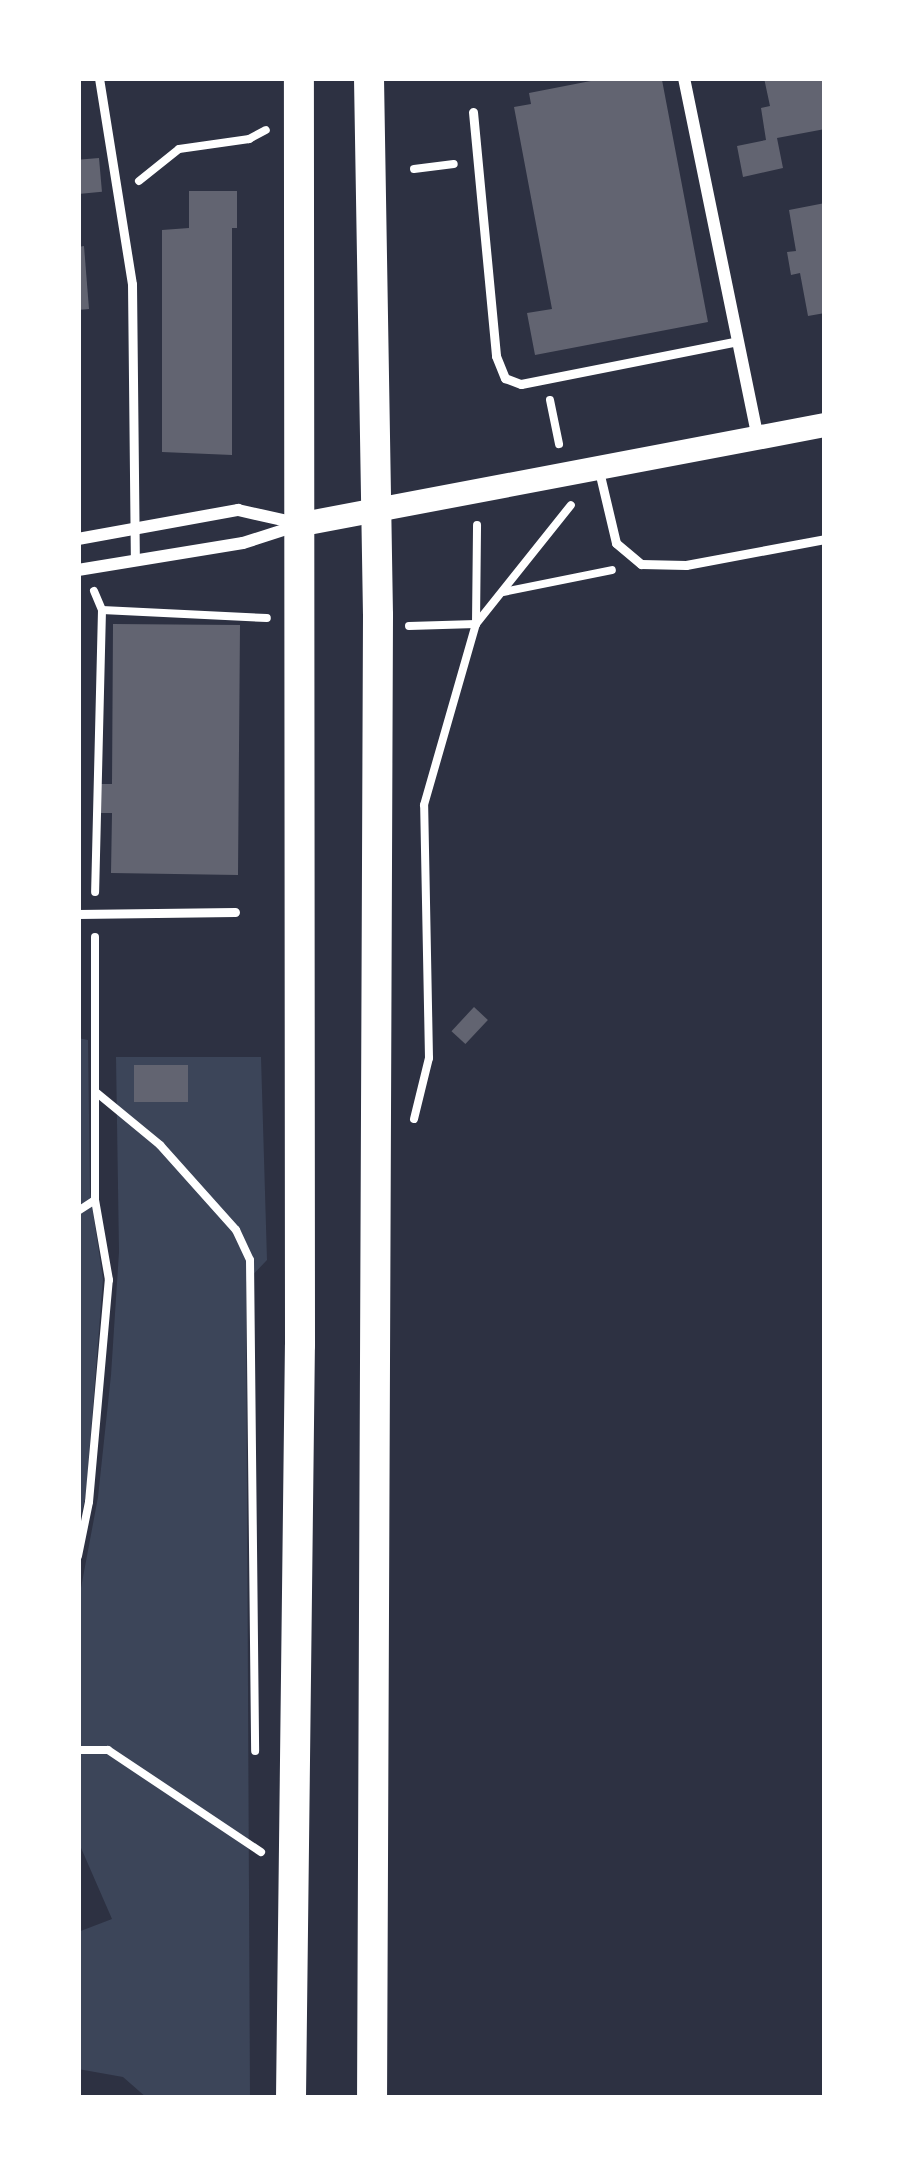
<!DOCTYPE html>
<style>
body{margin:0}
#map{position:relative;width:903px;height:2176px;overflow:hidden;background:#2d3142;font-family:Roboto,sans-serif}
div>[style]{position:absolute}
[style*='--x']{left:calc(var(--x)*1px);top:calc(var(--y)*1px);width:calc(var(--w)*1px);rotate:calc(var(--a)*1deg)}
.green>*{inset:0;background:#3c4559}
.building>*{inset:0;background:#626471;transform-origin:0 0}
.path>*{height:8px;margin:-4px;padding:0 4px;transform-origin:4px;border-radius:4px;background:#fff}
.service>*{height:9px;margin:-4.5px;padding:0 4.5px;transform-origin:4.5px;border-radius:4.5px;background:#fff}
.minor>*{height:12px;margin:-6px;padding:0 6px;transform-origin:6px;border-radius:6px;background:#fff}
.secondary>*{height:24px;margin:-12px;padding:0 12px;transform-origin:12px;border-radius:12px;background:#fff}
.primary>*{height:30px;margin:-15px;padding:0 15px;transform-origin:15px;border-radius:15px;background:#fff}
span{translate:-50% -50%;white-space:nowrap;text-align:center;line-height:1.15;-webkit-text-stroke:9px #fff;paint-order:stroke}
.frame{position:absolute;inset:0;border:81px solid #fff;pointer-events:none}
</style>
<div id="map">
<div class="green">
<i style="clip-path:polygon(78px 1038px,88px 1040px,90px 1192px,103px 1279px,86px 1495px,78px 1526px)"></i>
<i style="clip-path:polygon(116px 1057px,261px 1057px,267px 1260px,246px 1282px,250px 2098px,147px 2098px,123px 2077px,78px 2069px,78px 1932px,112px 1919px,78px 1841px,78px 1604px,98px 1497px,111px 1375px,119px 1252px)"></i>
</div>
<div class="building">
<i style="clip-path:polygon(606px 78px,662px 80px,708px 322px,535px 355px,527px 313px,552px 309px,514px 107px,531px 104px,529px 93px)"></i>
<i style="clip-path:polygon(764px 78px,823px 78px,825px 129px,777px 138px,783px 168px,743px 177px,737px 146px,766px 140px,761px 108px,770px 106px)"></i>
<i style="left:99px;top:158px;width:34px;height:21px;rotate:85deg"></i>
<i style="clip-path:polygon(189px 191px,237px 191px,237px 228px,232px 228px,232px 455px,162px 452px,162px 230px,189px 228px)"></i>
<i style="clip-path:polygon(825px 203px,825px 313px,808px 316px,800px 273px,791px 275px,787px 252px,796px 251px,789px 210px)"></i>
<i style="clip-path:polygon(84px 246px,89px 309px,78px 310px,78px 247px)"></i>
<i style="clip-path:polygon(113px 624px,240px 625px,238px 875px,111px 873px,112px 813px,101px 813px,101px 784px,112px 784px)"></i>
<i style="left:474px;top:1007px;width:19px;height:33px;rotate:43deg"></i>
<i style="left:134px;top:1065px;width:54px;height:37px"></i>
</div>
<div class="path">
<i style="--x:414;--y:169;--w:40;--a:-7.1"></i>
<i style="--x:139;--y:181;--w:51;--a:-38.7"></i>
<i style="--x:179;--y:149;--w:71;--a:-8.1"></i>
<i style="--x:249;--y:139;--w:19;--a:-28"></i>
<i style="--x:550;--y:400;--w:45;--a:78.4"></i>
<i style="--x:94;--y:591;--w:21;--a:67"></i>
<i style="--x:102;--y:610;--w:282;--a:91.4"></i>
<i style="--x:503;--y:592;--w:111;--a:-11.4"></i>
<i style="--x:102;--y:610;--w:165;--a:2.8"></i>
<i style="--x:409;--y:626;--w:67;--a:-1.7"></i>
<i style="--x:476;--y:624;--w:152;--a:-51.4"></i>
<i style="--x:97;--y:1093;--w:82;--a:39.5"></i>
<i style="--x:160;--y:1145;--w:114;--a:48.2"></i>
<i style="--x:236;--y:1230;--w:33;--a:65"></i>
<i style="--x:250;--y:1260;--w:491;--a:89.4"></i>
<i style="--x:414;--y:1119;--w:63;--a:-76.2"></i>
<i style="--x:429;--y:1058;--w:253;--a:-91.1"></i>
<i style="--x:424;--y:805;--w:188;--a:-74"></i>
<i style="--x:476;--y:624;--w:99;--a:-89.4"></i>
<i style="--x:78;--y:1211;--w:20;--a:-33"></i>
<i style="--x:95;--y:1200;--w:263;--a:-90"></i>
<i style="--x:78;--y:1556;--w:55;--a:-78.5"></i>
<i style="--x:89;--y:1502;--w:223;--a:-84.9"></i>
<i style="--x:109;--y:1280;--w:81;--a:-99.9"></i>
<i style="--x:78;--y:1750;--w:30;--a:0"></i>
<i style="--x:108;--y:1750;--w:184;--a:33.7"></i>
</div>
<div class="service">
<i style="--x:99;--y:78;--w:209;--a:80.9"></i>
<i style="--x:132;--y:284;--w:276;--a:89.4"></i>
<i style="--x:473;--y:112;--w:245;--a:84.6"></i>
<i style="--x:496;--y:356;--w:24;--a:68"></i>
<i style="--x:505;--y:378;--w:17;--a:21"></i>
<i style="--x:521;--y:384;--w:221;--a:-11.2"></i>
<i style="--x:599;--y:471;--w:74;--a:76.7"></i>
<i style="--x:616;--y:543;--w:33;--a:40"></i>
<i style="--x:641;--y:564;--w:45;--a:1.3"></i>
<i style="--x:686;--y:565;--w:141;--a:-10.6"></i>
<i style="--x:78;--y:914;--w:157;--a:-0.7"></i>
</div>
<div class="minor">
<i style="--x:684;--y:78;--w:368;--a:78.4"></i>
<i style="--x:78;--y:539;--w:163;--a:-10.3"></i>
<i style="--x:238;--y:510;--w:59;--a:12.6"></i>
<i style="--x:78;--y:570;--w:167;--a:-9.3"></i>
<i style="--x:243;--y:543;--w:56;--a:-17.8"></i>
</div>
<div class="secondary">
<i style="--x:303;--y:524;--w:531;--a:-10.74"></i>
</div>
<div class="primary">
<i style="--x:369;--y:78;--w:537;--a:89.04"></i>
<i style="--x:378;--y:615;--w:1483;--a:90.23"></i>
<i style="--x:291;--y:2098;--w:753;--a:-89.32"></i>
<i style="--x:300;--y:1345;--w:1267;--a:-90.05"></i>
</div>
<div class="frame"></div>
</div>
